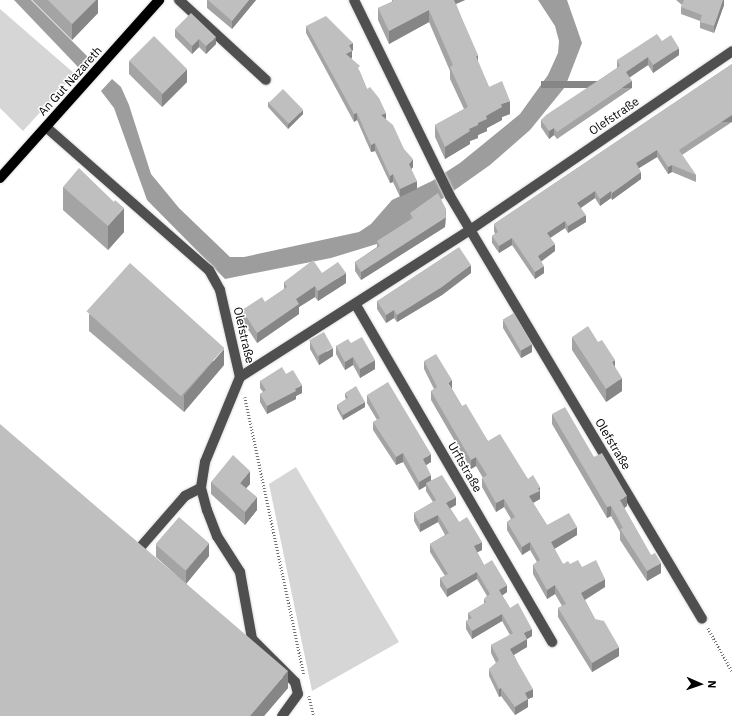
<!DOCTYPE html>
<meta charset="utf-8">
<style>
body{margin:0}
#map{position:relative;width:732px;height:716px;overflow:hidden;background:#fff;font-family:"IBM Plex Sans",sans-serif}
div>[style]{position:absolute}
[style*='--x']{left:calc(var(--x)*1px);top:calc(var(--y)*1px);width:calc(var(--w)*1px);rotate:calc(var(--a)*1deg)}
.green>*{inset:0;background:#d6d6d6}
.water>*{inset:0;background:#9d9d9d}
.path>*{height:2.5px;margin-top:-1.25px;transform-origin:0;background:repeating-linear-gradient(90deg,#717171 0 1px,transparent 0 3px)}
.roads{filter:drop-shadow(0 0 1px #dbdbdb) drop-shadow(0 0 1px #dbdbdb)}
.minor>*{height:10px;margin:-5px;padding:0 5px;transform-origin:5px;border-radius:5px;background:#4f4f4f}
.major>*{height:10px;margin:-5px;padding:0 5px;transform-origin:5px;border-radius:5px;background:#000}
.wall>*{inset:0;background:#a4a4a4}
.shaded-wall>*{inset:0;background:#868686;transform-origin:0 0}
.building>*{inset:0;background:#bfbfbf;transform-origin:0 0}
span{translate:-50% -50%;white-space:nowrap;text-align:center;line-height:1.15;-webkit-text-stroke:3px #fff;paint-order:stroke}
.street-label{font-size:12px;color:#000}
.north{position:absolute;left:680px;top:664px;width:40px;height:40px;-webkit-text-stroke:3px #fff;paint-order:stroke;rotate:92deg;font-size:11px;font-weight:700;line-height:16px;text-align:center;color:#000}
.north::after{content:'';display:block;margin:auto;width:14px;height:18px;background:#000;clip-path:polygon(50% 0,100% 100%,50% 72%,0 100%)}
</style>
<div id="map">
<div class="green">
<i style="clip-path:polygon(0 9px,75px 74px,23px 131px,0 108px)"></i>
<i style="clip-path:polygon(296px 467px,399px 642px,312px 691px,269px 484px)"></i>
</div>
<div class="water">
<i style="clip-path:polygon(14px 0,31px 0,89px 58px,82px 66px,79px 68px)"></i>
<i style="clip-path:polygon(538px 0,567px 0,582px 43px,565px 87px,530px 130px,490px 165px,380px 243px,331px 258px,225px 279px,147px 200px,114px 108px,101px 91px,112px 79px,121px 87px,129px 105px,151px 174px,179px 208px,230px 257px,244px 257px,359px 232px,371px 224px,392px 200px,432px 181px,460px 163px,520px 114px,548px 75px,558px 53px,559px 41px,555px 26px)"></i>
</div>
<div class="path">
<i style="--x:245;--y:397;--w:283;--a:78"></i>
<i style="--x:708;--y:628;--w:49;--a:60.8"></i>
<i style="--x:309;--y:696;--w:21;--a:76"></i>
</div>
<div class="roads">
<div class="minor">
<i style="--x:179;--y:0;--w:118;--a:42.6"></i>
<i style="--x:354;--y:0;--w:218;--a:63.9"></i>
<i style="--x:450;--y:196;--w:492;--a:59.2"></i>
<i style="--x:46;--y:127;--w:217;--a:41.3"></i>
<i style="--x:209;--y:270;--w:23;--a:61"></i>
<i style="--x:220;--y:290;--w:89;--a:77.1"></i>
<i style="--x:240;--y:377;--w:273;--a:-32.6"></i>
<i style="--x:470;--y:230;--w:317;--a:-34.3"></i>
<i style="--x:356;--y:305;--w:390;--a:59.8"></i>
<i style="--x:240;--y:377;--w:92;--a:112.4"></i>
<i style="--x:205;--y:462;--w:26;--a:99"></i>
<i style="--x:201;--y:488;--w:23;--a:75"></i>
<i style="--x:207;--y:510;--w:28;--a:69"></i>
<i style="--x:217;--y:536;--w:43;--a:57.4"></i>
<i style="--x:240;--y:572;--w:68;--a:79.8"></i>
<i style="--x:252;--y:639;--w:61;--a:45"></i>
<i style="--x:295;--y:682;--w:12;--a:76"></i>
<i style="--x:298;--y:694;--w:27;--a:126"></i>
<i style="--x:143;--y:555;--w:7;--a:-135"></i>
<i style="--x:138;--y:550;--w:72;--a:-49"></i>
<i style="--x:185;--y:496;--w:18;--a:-27"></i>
</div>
<div class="major">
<i style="--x:0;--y:178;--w:239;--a:-48.2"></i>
</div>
</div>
<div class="wall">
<i style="clip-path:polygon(32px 0,98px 0,98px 13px,72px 40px)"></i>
<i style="clip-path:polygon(207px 0,256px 0,232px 29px,207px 8px)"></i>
<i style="clip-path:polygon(392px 0,465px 0,456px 4px,478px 62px,489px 87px,510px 114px,502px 117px,502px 120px,487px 128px,487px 131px,478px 135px,478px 138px,470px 141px,470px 144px,445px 159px,435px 137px,435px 125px,464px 109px,450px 79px,450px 71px,429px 22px,389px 44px,378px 20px,378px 8px,392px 2px)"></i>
<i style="clip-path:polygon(676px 0,724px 0,724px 5px,714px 33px,700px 28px,700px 21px,681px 14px,681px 7px,682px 5px)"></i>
<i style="clip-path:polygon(306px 26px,353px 50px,352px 51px,351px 58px,360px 72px,367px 89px,386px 120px,413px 167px,411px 169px,417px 189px,400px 197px,393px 182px,390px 183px,375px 151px,371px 152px,357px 120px,354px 122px,306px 33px)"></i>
<i style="clip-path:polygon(175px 29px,216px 44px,206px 54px,199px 47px,192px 54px,175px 37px)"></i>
<i style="clip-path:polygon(662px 41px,679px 55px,653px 73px,648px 65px,629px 77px,632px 88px,557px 139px,554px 135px,549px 139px,541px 127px,541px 120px,617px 68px,617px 60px)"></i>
<i style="clip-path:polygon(129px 61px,187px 82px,162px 107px,129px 74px)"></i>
<i style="clip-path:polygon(732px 64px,732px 122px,682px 155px,696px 175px,696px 182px,672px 172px,668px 174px,657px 157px,639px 168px,641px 179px,612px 200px,611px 198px,600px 206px,595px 198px,581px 208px,586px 222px,568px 233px,565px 228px,550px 238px,555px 251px,541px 261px,544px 273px,535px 279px,512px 245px,499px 253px,492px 243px,492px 236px,495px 234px,494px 231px,494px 224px)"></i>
<i style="clip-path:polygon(268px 102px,303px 114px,288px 129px,268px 107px)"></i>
<i style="clip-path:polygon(63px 187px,114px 202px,124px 232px,108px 250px,63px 210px)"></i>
<i style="clip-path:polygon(410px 213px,446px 218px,445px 227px,361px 280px,355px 271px,355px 262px,377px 247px,377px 241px,410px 220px)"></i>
<i style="clip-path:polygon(322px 273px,346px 283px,318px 301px,315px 297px,299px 307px,299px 314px,257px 343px,242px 320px,242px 310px,265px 302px,284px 289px,284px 282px)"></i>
<i style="clip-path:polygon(471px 273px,442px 295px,397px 322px,394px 318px,386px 323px,377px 309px,377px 301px)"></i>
<i style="clip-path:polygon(89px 314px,224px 365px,184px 412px,89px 331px)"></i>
<i style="clip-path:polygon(503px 320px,532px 352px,521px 358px,503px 328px)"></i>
<i style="clip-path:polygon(572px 337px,615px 367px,622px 391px,606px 402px,572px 350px)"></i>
<i style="clip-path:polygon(310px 341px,333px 356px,319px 365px,310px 349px)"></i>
<i style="clip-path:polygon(351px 343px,375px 369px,360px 378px,353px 365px,345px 370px,336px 354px,336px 346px)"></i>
<i style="clip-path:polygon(424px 361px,452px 389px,462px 406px,488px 441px,528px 479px,540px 495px,540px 499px,533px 503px,547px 525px,577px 535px,554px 549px,563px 564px,570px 564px,582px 567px,605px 587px,585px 600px,595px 619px,619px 656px,592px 672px,558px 617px,558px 608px,562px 606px,555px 594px,547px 599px,533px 574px,533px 565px,537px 562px,530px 550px,522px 555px,507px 530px,507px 522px,511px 519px,504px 507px,496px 512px,482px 487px,482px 478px,483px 478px,476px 466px,471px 469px,431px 400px,431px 391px,434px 389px,424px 369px)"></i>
<i style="clip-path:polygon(286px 374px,302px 393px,296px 396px,296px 399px,267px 414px,260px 402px,260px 394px,263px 392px,260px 388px,260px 381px)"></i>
<i style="clip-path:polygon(345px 393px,365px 407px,343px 420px,337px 409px,337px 405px,346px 399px,345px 397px)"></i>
<i style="clip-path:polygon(367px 395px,431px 462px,426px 465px,431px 480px,456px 505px,450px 508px,459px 522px,482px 550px,477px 552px,484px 565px,507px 592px,502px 595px,510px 608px,532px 636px,527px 639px,527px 647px,514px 655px,533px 697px,528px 699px,528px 707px,515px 715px,501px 696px,499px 697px,489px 676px,489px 669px,496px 663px,491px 653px,491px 645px,510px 635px,502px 621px,472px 639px,466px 629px,466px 621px,468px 620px,468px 613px,484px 604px,484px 599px,487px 596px,477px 579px,447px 597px,440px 586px,440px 578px,445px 576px,430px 552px,430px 544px,445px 535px,438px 522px,420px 532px,414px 521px,414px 513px,433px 502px,426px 491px,426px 486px,419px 490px,403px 462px,396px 465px,373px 430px,373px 422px,377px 420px,367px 403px)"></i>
<i style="clip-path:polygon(552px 414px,594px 457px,627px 506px,624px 508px,661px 573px,647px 581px,620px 540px,620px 532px,611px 516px,607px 518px,552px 424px)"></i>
<i style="clip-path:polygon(211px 482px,250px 484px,246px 488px,257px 510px,245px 525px,211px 494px)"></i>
<i style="clip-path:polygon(156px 545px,209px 556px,186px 584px,288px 688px,264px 716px,0 716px,177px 576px,156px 557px)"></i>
</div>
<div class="shaded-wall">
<i style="clip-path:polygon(96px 0,98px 0,98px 13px,72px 40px,72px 24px)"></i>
<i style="clip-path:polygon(249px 0,256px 0,232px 29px,232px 21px)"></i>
<i style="clip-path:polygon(451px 0,465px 0,451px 6px)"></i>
<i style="clip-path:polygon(723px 0,724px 0,724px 5px,714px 33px,714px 26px)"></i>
<i style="clip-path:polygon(429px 10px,429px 22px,389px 44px,389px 31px)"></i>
<i style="clip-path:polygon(216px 37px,216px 44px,206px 54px,206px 46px)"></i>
<i style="clip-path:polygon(199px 39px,199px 47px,192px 54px,192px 46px)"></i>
<i style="clip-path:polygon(353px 43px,353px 50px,352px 51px,352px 58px,346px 61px,346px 54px,349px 45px)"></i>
<i style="clip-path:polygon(679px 48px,679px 55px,653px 73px,653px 65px)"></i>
<i style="clip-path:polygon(478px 55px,478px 68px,476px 56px)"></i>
<i style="clip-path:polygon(648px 57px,648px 65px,626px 80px,626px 72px)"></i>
<i style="clip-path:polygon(187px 69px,187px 82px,162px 107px,162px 94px)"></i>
<i style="left:632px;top:81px;width:7px;height:91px;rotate:90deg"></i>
<i style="clip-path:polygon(510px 101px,510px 114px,502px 117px,502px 120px,487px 128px,487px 131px,478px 135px,478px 138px,470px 141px,470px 144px,445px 159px,445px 147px,501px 104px)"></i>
<i style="clip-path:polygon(303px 110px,303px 114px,288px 129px,288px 124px)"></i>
<i style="clip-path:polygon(357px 113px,357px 120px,354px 122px,354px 114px)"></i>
<i style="clip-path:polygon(386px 113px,386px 121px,381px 115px)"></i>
<i style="left:732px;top:115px;width:7px;height:64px;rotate:90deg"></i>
<i style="clip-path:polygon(554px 128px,554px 135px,549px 139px,549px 131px)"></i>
<i style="clip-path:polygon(375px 143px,375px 151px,371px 152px,371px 145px)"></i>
<i style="clip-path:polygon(657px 150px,657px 157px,636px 170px,636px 163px)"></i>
<i style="clip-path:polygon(413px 159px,413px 167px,409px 172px,409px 164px)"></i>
<i style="clip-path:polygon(672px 165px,672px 172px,668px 174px,668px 167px)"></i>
<i style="clip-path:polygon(641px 172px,641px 179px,612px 200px,612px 193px)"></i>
<i style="clip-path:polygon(393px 174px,393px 182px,390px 183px,390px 176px)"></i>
<i style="clip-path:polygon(417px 181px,417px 189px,400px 197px,400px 189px)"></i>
<i style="clip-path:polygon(595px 191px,595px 198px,577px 210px,577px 203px)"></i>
<i style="clip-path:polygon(611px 191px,611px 198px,600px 206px,600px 199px)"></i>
<i style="clip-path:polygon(124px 208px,124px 232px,108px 250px,108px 226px)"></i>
<i style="clip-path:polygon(446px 209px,445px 227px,361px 280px,361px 272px)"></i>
<i style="clip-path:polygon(586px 215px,586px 222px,568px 233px,568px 226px)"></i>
<i style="clip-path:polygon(565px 221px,565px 228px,547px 240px,547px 233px)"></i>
<i style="clip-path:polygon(512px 238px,512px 245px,499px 253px,499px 246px)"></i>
<i style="clip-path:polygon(555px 244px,555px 251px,538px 264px,538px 256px)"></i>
<i style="clip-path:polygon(471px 265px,471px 273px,442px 295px,397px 322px,397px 315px)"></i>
<i style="clip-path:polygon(544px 266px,544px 273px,535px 279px,535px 272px)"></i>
<i style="clip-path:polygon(346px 273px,346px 283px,318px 301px,318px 291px)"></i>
<i style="clip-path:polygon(315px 286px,315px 297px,299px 307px,299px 314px,257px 343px,257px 333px,296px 299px)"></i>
<i style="clip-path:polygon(394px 310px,394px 318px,386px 323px,386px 315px)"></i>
<i style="clip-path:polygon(532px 344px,532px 352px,521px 358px,521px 349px)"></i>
<i style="clip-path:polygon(333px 348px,333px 356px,319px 365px,319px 356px)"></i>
<i style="clip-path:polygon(224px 349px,224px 365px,184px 412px,184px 395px)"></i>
<i style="clip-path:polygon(353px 357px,353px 365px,345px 370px,345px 362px)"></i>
<i style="clip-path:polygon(375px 360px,375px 369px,360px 378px,360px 369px)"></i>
<i style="clip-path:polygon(615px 360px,615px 373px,612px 362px)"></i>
<i style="clip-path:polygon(622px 378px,622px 391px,606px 402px,606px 389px)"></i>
<i style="clip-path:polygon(452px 380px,452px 389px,448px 383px)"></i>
<i style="clip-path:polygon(302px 385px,302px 393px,296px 396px,296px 399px,267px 414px,267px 406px)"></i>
<i style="clip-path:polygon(365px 402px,365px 407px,343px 420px,343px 415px)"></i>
<i style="clip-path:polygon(403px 453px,403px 462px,396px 465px,396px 457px)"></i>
<i style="clip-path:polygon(431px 454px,431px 462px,423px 467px,423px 459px)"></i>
<i style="clip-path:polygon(476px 457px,476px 466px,471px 469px,471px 460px)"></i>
<i style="clip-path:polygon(250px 471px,250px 484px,240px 495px,240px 483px)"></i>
<i style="clip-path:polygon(431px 475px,431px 483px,426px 483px,426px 486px,419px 490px,419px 482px)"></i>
<i style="clip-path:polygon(540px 487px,540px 499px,529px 505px,529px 496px,538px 488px)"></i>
<i style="clip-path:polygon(627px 496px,627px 506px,620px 511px,620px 500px)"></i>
<i style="clip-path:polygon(257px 497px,257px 510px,245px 525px,245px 512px)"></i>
<i style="clip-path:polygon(456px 497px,456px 505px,446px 511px,446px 503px)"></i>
<i style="clip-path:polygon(504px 499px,504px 507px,496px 512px,496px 503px)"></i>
<i style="clip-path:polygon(611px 506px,611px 516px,607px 518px,607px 507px)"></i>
<i style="clip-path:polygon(438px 515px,438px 522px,420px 532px,420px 524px)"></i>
<i style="clip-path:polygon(577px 527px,577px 535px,551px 551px,551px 542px)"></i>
<i style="clip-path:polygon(482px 542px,482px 550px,474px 554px,474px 546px)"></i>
<i style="clip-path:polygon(530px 542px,530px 550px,522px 555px,522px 547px)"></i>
<i style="clip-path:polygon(209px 543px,209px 556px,186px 584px,186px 571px)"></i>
<i style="clip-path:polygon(661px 563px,661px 573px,647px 581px,647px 571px)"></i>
<i style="clip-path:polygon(477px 572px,477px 579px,447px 597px,447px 589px)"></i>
<i style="clip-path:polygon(605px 579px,605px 587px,581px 602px,581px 593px)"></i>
<i style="clip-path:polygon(507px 585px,507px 592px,499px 598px,499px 590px)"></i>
<i style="clip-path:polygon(555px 585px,555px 594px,547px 599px,547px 590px)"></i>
<i style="clip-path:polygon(502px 614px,502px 621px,472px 639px,472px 631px)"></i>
<i style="clip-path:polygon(532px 629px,532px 636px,524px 641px,524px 633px)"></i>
<i style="clip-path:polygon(527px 639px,527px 647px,510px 657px,510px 649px)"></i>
<i style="clip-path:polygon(619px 647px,619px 656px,592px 672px,592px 663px)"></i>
<i style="clip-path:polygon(288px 671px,288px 688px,264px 716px,250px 716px)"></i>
<i style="clip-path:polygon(501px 688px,501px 696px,499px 697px,499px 689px)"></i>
<i style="clip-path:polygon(533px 689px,533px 697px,528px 699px,528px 707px,515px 715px,515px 707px,525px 693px)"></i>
</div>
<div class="building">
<i style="clip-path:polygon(48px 0,96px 0,72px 24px)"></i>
<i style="clip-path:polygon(208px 0,249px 0,232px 21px)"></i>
<i style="clip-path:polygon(393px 0,454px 0,478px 55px,476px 56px,489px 87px,502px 81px,510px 101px,501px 104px,502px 107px,486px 116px,487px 119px,478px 123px,478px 125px,469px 129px,470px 131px,445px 147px,435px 125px,468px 107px,450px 67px,453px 65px,429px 10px,389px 31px,378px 8px,393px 1px)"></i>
<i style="clip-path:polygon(684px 0,723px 0,714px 26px,700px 22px,702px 15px,681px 7px)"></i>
<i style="clip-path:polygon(191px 13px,216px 37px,206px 46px,199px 39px,192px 46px,175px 29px)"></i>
<i style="clip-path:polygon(326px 16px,353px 43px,349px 45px,352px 51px,346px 54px,360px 66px,358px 68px,367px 89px,370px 87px,379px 98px,386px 113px,381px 115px,393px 125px,404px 149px,413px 159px,409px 164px,417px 181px,400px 189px,393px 174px,390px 176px,375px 143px,371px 145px,357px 113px,354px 114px,306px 26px)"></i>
<i style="clip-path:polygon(657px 34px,662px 41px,671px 35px,679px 48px,653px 65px,648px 57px,626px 72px,632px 81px,557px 132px,554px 128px,549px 131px,541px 120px,546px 115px,620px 66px,617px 60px)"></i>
<i style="left:154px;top:36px;width:47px;height:35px;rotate:45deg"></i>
<i style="clip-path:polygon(732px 64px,732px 115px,679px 150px,696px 175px,672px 165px,668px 167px,657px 150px,636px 163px,641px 172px,612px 193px,611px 191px,600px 199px,595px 191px,577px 203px,586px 215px,568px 226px,565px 221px,547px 233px,555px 244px,538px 256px,544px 266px,535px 272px,512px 238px,499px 246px,492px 236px,498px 232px,494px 224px)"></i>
<i style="left:283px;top:89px;width:29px;height:20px;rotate:46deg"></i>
<i style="clip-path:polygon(79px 168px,114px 202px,115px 200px,124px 208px,108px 226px,63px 187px)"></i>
<i style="clip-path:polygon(438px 193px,446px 209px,445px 218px,361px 272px,355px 262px,380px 246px,377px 241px,413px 218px,410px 213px)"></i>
<i style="clip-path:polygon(459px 247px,471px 265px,442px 287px,397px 315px,394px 310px,386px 315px,377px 301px)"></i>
<i style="clip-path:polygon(313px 260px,322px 273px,338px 262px,346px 273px,318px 291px,315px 286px,296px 299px,299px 304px,257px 333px,242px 310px,262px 297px,265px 302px,287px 287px,284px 282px)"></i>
<i style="left:130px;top:263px;width:127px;height:65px;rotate:42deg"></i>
<i style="left:514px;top:313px;width:36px;height:13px;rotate:60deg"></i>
<i style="clip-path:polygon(588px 326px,598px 342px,602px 340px,615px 360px,612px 362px,622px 378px,606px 389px,572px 337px)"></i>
<i style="left:324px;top:332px;width:18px;height:17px;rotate:61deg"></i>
<i style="clip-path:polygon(362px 337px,375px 360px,360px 369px,353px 357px,345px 362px,336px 346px,348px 339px,351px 343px)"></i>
<i style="clip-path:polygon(436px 354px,452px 380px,448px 383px,455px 395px,462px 406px,466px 404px,488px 441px,500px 434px,528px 479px,533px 475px,540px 487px,538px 488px,540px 491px,529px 496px,547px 525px,569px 513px,577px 527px,551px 542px,563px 564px,568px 561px,570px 564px,578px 560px,582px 567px,596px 560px,605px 579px,581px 593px,595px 619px,604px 621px,619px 647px,592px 663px,558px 608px,566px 604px,555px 585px,547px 590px,533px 565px,540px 560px,530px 542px,522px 547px,507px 522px,515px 517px,504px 499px,496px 503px,482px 478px,487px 475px,476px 457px,471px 460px,431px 391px,437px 387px,424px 361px)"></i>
<i style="clip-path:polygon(282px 367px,286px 374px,293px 370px,302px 385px,295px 389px,296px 391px,267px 406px,260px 394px,266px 390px,260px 381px)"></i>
<i style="clip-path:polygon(388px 382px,431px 454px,423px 459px,431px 475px,419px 482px,403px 453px,396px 457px,373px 422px,380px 418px,367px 395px)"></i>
<i style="clip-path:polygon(356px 386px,365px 402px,343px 415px,337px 405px,348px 398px,345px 393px)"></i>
<i style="clip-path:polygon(565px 407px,594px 457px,602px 453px,627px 496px,620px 500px,651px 555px,655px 553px,661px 563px,647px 571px,620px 529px,623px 528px,611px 506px,607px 507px,552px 414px)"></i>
<i style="clip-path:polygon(0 424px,288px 671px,250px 716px,0 716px)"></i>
<i style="clip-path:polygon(233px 455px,250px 471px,240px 483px,257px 497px,245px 512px,211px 482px)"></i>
<i style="clip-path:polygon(442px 475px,456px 497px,446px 503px,459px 522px,467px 517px,482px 542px,474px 546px,484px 565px,492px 560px,507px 585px,499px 590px,510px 608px,518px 603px,532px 629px,524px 633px,527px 639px,510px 649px,533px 689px,525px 693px,528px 699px,515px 707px,501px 688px,499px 689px,489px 669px,499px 660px,491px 645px,513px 633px,502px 614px,472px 631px,466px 621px,472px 618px,468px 613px,486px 602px,484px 599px,490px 594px,477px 572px,447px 589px,440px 578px,448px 574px,430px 544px,449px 533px,438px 515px,420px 524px,414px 513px,436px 500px,426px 483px)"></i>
<i style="left:179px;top:517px;width:40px;height:36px;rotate:41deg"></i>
</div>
<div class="street-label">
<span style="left:70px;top:81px;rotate:-48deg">An Gut Nazareth</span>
<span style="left:614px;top:116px;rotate:-34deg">Olefstraße</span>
<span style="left:244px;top:335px;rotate:77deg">Olefstraße</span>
<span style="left:613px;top:444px;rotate:59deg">Olefstraße</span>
<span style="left:465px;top:467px;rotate:60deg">Urftstraße</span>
</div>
<div class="north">N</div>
</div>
